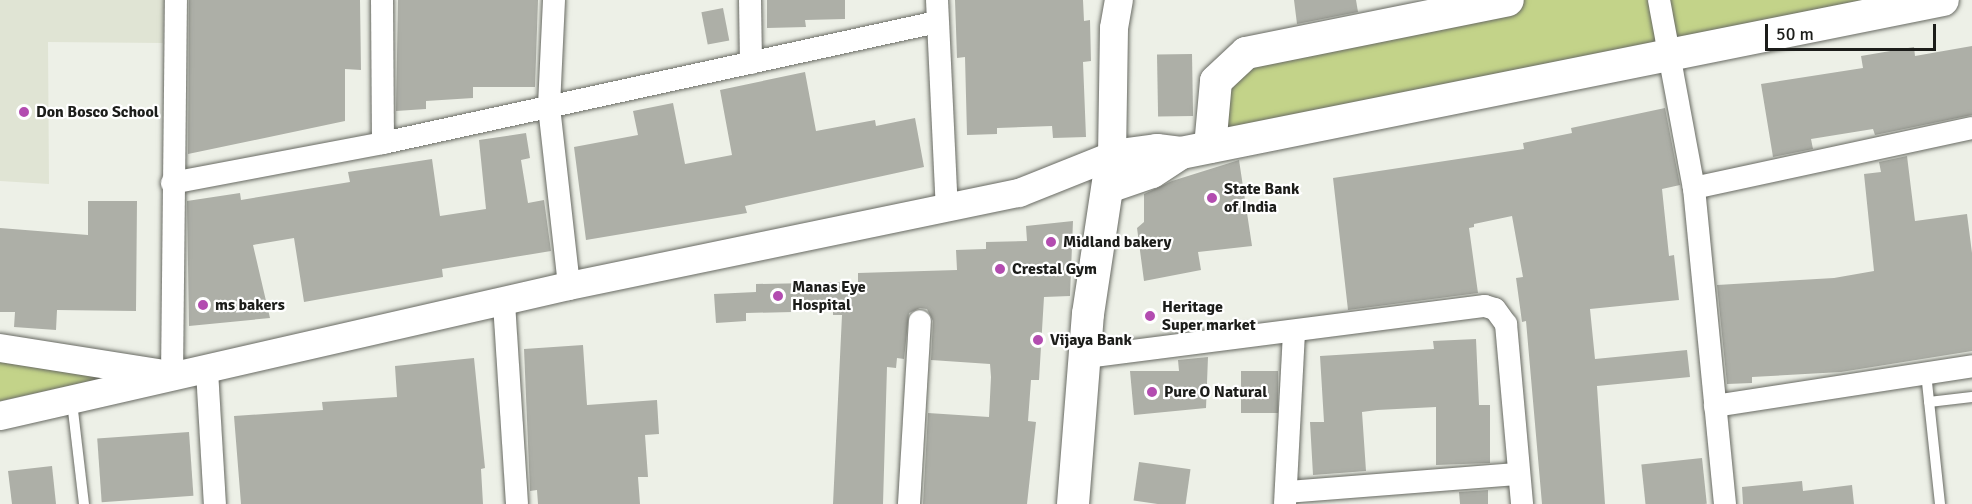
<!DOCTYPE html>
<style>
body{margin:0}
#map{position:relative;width:1972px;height:504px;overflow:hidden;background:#edf0e7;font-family:Signika,sans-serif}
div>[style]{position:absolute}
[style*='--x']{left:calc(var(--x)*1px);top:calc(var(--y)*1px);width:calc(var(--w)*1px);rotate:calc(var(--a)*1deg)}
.built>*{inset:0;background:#e0e4d4}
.green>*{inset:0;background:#c3d389}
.building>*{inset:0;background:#adafa7;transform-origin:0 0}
.roads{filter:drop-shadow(0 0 2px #686a63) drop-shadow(0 0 2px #686a63)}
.service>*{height:10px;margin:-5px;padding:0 5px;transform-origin:5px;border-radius:5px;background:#fff}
.minor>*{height:22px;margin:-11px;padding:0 11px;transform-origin:11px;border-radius:11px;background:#fff}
.tertiary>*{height:28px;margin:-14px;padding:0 14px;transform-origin:14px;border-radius:14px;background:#fff}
.secondary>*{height:32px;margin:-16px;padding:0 16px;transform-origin:16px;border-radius:16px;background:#fff}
.dots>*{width:16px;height:16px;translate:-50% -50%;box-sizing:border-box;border:3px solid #fff;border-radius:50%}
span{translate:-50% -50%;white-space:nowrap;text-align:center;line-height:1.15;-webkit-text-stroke:4.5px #fff;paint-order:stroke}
.poi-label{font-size:16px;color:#1c1d1a;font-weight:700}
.left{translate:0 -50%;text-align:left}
.scale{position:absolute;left:1765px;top:24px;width:171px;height:27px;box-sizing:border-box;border:3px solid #1c1d1a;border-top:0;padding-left:8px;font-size:18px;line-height:21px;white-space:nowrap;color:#1c1d1a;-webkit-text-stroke:4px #fff;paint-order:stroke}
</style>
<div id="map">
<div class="built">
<i style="clip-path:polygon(0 0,164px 0,163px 43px,48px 42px,49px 184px,0 181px)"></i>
</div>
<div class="green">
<i style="clip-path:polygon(1508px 0,1943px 0,1210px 147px,1216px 81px,1246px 53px)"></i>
<i style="clip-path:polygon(0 362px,104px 378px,0 401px)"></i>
</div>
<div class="building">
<i style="clip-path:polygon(189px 0,360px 0,361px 70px,345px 69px,345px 121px,188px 154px)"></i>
<i style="clip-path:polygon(398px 0,538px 0,535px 87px,473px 87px,473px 98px,426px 101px,426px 109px,396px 111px)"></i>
<i style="clip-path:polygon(767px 0,845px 0,845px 19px,805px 20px,806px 27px,767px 28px)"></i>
<i style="clip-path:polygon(955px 0,1083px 0,1084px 21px,1090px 20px,1091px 61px,1083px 62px,1086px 137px,1053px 138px,1052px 126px,997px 128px,997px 134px,967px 135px,965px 57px,957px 58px)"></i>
<i style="clip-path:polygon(1294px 0,1356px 0,1358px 12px,1297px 24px)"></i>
<i style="left:723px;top:8px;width:33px;height:22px;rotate:79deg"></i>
<i style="clip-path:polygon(1972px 46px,1972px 115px,1875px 135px,1873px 129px,1811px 139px,1813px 149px,1773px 157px,1761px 84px,1863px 68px,1861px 56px,1914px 47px,1915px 56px)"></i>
<i style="left:1192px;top:54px;width:62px;height:35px;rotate:89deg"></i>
<i style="clip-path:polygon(805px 72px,816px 131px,875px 120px,876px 126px,915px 118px,924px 167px,745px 206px,747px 213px,586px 240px,574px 147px,638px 135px,633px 111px,673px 103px,685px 164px,732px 155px,720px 90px)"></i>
<i style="clip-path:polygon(1665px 108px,1680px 185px,1662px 189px,1669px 256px,1674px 255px,1679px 300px,1590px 309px,1595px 359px,1687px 350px,1690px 377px,1597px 386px,1605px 504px,1542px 504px,1526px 321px,1522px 322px,1516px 278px,1523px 277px,1512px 216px,1474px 224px,1474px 227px,1469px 228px,1478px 293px,1348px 310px,1333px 178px,1524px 149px,1523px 143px,1572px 133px,1571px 128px)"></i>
<i style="clip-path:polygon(526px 133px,530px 158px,521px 160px,528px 203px,544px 200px,551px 251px,442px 269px,443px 277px,304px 302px,294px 238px,253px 245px,270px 318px,189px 326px,187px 201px,240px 193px,241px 200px,350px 182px,348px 172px,432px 159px,440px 216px,486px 209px,479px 140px)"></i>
<i style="clip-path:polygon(1907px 156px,1915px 221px,1967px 214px,1972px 253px,1972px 351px,1841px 372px,1752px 377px,1752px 383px,1727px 384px,1717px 285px,1834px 278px,1874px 271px,1864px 174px,1881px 172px,1879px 162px)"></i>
<i style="clip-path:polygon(1239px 160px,1252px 246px,1198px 252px,1201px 270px,1144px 281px,1137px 228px,1144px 222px,1144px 194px,1172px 181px)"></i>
<i style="clip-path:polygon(88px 201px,137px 201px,136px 311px,57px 310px,56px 330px,14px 327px,15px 312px,0 312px,0 228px,88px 235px)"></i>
<i style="clip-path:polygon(1073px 221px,1070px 296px,1044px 297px,1039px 380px,1031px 380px,1028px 421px,1036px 422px,1027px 504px,923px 504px,928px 413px,989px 417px,991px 377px,990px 364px,931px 360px,933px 321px,927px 309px,920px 308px,909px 313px,904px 359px,897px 358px,896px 368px,887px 367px,883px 504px,833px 504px,842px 315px,833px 315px,833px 311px,746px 313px,746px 321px,716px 323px,714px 294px,756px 292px,756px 284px,858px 282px,858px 273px,957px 270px,956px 250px,986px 249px,986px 242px,1027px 241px,1026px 226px)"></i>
<i style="clip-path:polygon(1476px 339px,1479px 405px,1490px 405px,1490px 463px,1436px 465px,1436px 407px,1377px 410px,1362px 412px,1366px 471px,1313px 475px,1310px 422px,1324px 422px,1320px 356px,1434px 349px,1433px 341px)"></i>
<i style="clip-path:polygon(583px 345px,587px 405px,657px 400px,659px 434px,645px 435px,648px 477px,638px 477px,640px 504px,538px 504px,537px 490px,530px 491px,524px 349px)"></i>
<i style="clip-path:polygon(1208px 357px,1206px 408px,1134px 415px,1130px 371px,1179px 371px,1178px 360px)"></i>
<i style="clip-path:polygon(474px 358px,485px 468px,481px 469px,483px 504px,241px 504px,234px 416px,323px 410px,322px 402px,397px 397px,395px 366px)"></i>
<i style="left:1241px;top:371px;width:37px;height:42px"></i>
<i style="left:189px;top:432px;width:64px;height:92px;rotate:86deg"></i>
<i style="left:1702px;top:458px;width:46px;height:61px;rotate:84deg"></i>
<i style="left:1139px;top:462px;width:52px;height:39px;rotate:8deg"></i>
<i style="clip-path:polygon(52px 466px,56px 504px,12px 504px,8px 471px)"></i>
<i style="clip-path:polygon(1802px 481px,1803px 491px,1852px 485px,1854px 504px,1743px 504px,1742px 487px)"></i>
<i style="clip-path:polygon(1488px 490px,1488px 504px,1460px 504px,1459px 492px)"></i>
</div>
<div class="roads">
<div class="service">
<i style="--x:1926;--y:373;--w:132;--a:83.9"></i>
<i style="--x:72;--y:402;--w:103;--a:83.3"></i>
<i style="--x:1929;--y:402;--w:43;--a:-6.6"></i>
</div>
<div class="minor">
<i style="--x:382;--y:0;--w:143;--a:89.6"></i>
<i style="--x:554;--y:0;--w:107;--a:92.7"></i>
<i style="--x:549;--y:107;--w:180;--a:83.6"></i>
<i style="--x:750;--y:0;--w:63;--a:89.1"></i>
<i style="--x:937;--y:0;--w:209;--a:87.3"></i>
<i style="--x:1659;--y:0;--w:191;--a:79.5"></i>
<i style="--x:1694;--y:188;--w:318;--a:84.4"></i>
<i style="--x:172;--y:183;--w:215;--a:-10.7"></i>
<i style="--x:383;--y:143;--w:567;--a:-12.32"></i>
<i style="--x:1694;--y:188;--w:284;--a:-12.2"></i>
<i style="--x:504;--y:303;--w:201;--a:86.3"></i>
<i style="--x:1086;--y:357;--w:402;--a:-7.3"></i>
<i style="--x:1485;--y:306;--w:10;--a:17"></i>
<i style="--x:1495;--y:309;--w:19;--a:54"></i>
<i style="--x:1506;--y:324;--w:181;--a:84.9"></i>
<i style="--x:207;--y:371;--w:133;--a:86.6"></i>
<i style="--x:172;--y:376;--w:376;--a:-89.4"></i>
<i style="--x:1715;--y:406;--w:260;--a:-8.8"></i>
<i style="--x:1287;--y:492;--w:232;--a:-4.5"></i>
<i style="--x:909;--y:504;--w:183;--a:-86.6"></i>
<i style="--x:1285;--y:504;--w:173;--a:-87"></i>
</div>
<div class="tertiary">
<i style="--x:0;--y:348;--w:160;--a:9"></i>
<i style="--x:0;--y:416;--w:584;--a:-12.87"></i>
<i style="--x:569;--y:286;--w:460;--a:-11.7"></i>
<i style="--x:1019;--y:193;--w:100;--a:-21.7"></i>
<i style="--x:1112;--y:156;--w:128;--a:-89.1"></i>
<i style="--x:1114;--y:28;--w:28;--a:-80"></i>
</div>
<div class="secondary">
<i style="--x:1210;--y:147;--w:66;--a:-84.8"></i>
<i style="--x:1216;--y:81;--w:41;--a:-43"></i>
<i style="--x:1246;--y:53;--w:267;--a:-11.4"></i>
<i style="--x:1111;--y:186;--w:43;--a:-18.9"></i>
<i style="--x:1152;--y:172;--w:35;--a:-33"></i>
<i style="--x:1181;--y:153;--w:777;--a:-11.35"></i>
<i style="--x:1073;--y:504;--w:191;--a:-85.5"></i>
<i style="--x:1088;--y:314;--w:160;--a:-81.4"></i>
<i style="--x:1112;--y:156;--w:45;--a:-7.6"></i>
<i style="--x:1157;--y:150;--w:24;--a:7"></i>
</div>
</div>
<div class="dots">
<i style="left:24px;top:112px;background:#b34cb0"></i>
<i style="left:1212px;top:198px;background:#b34cb0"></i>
<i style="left:1051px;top:242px;background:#b34cb0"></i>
<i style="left:1000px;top:269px;background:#b34cb0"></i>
<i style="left:778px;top:296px;background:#b34cb0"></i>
<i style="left:203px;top:305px;background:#b34cb0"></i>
<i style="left:1150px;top:316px;background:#b34cb0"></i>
<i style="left:1038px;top:340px;background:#b34cb0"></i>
<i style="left:1152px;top:392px;background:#b34cb0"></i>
</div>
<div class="poi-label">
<span class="left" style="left:36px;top:112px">Don Bosco School</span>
<span class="left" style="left:1224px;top:198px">State Bank<br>of India</span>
<span class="left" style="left:1063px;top:242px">Midland bakery</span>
<span class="left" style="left:1012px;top:269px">Crestal Gym</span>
<span class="left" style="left:792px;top:296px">Manas Eye<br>Hospital</span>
<span class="left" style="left:215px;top:305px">ms bakers</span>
<span class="left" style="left:1162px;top:316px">Heritage<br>Super market</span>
<span class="left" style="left:1050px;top:340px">Vijaya Bank</span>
<span class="left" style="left:1164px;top:392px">Pure O Natural</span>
</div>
<div class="scale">50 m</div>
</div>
